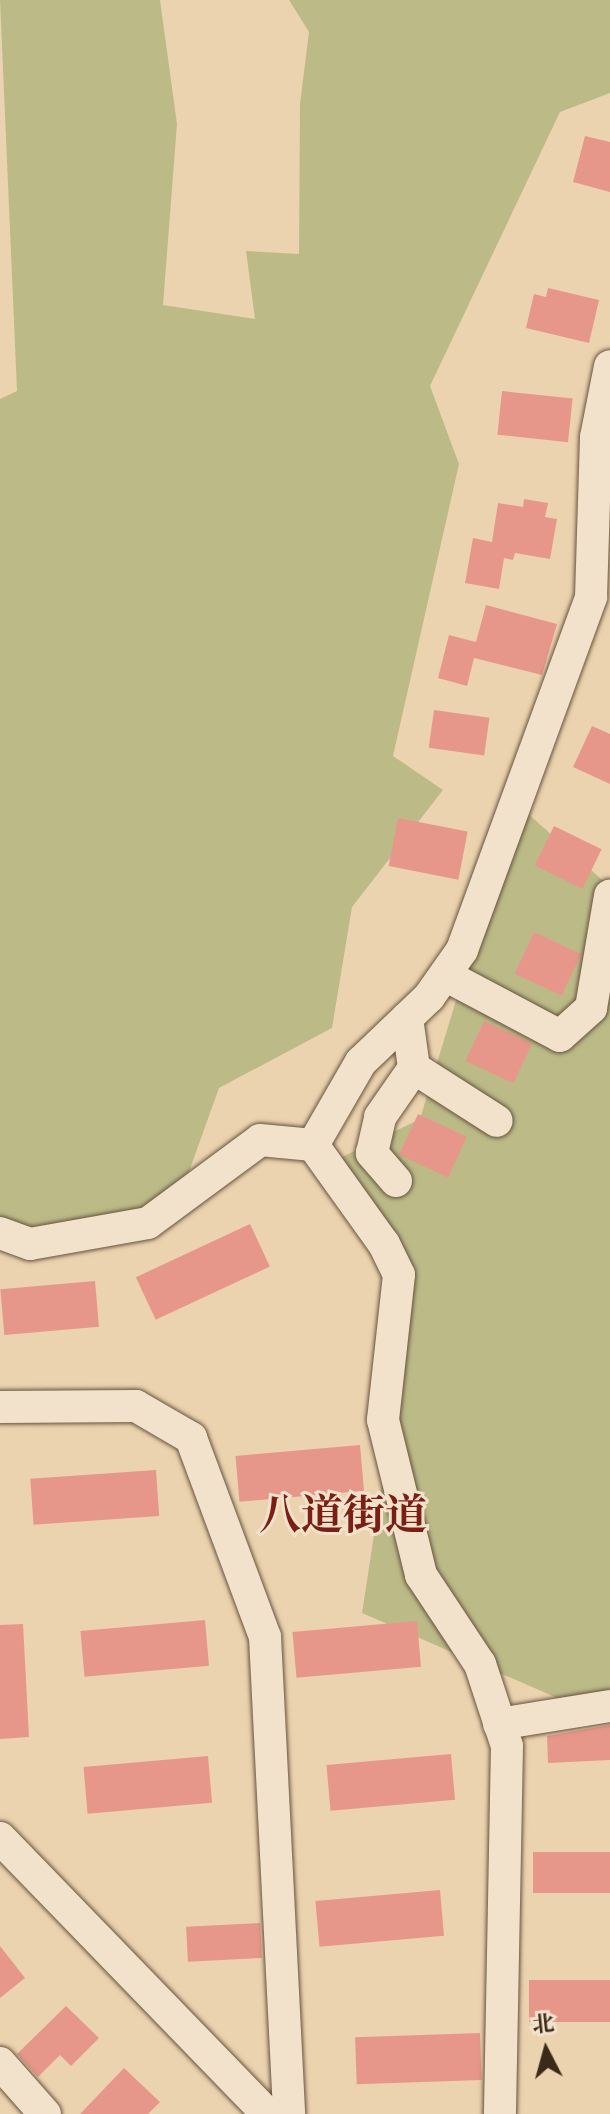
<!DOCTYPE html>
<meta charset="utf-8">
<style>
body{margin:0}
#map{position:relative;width:610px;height:2114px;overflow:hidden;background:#ecd3af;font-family:"Sorts Mill Goudy","Noto Serif SC",serif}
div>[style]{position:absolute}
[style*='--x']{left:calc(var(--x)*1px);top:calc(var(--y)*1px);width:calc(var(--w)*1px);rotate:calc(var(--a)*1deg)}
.green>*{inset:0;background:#bcbb88}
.building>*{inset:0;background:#e7978a;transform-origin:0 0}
.roads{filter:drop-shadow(0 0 2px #67543f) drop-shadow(0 0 2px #67543f)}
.minor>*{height:32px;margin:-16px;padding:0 16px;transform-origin:16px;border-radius:16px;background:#f3e2cb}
span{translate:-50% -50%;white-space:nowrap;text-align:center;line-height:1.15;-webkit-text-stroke:6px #f3e2cb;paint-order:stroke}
.district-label{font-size:42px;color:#7a1f14;font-weight:700}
.north{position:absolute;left:506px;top:2010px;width:80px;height:80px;-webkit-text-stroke:6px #f3e2cb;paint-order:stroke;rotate:354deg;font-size:22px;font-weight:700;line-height:32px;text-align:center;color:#3b291a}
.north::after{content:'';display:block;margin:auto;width:28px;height:36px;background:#3b291a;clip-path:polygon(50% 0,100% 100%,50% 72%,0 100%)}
</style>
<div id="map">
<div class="green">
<i style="clip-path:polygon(0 0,160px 0,177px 124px,163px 305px,255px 319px,246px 251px,299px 254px,300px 104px,309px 32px,289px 0,610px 0,610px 93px,560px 112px,430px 386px,459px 464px,393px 756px,443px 790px,352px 907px,332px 1028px,219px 1088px,177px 1205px,0 1246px,0 399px,17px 391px)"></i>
<i style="clip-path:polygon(516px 803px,610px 887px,610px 1721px,362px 1613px,415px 1269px,330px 1163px,420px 1119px)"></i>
</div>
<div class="building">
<i style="clip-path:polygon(585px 136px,610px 142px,610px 192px,573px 182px)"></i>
<i style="clip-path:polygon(548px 288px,599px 300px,589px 343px,526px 328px,534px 294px,546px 297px)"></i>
<i style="left:502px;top:391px;width:71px;height:44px;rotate:6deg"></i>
<i style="clip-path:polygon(524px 499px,548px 503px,545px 517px,557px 519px,550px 559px,515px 553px,513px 560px,504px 558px,499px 589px,465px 583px,473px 538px,492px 542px,498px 503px,523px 507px)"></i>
<i style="clip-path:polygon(486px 605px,557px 624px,542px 675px,474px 658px,467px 686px,438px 678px,449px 635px,476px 642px)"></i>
<i style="left:434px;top:710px;width:56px;height:38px;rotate:8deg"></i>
<i style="clip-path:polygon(592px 726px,610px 734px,610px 784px,573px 767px)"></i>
<i style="left:398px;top:818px;width:71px;height:49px;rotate:11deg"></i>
<i style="left:554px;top:826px;width:53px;height:44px;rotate:26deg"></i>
<i style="left:534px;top:932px;width:52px;height:46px;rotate:25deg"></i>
<i style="left:484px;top:1021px;width:53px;height:44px;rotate:25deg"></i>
<i style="left:418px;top:1114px;width:54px;height:45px;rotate:25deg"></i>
<i style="left:250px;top:1224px;width:47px;height:126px;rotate:65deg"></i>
<i style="left:95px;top:1281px;width:46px;height:95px;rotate:85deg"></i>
<i style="left:360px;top:1445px;width:46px;height:125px;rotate:85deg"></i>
<i style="left:156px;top:1470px;width:46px;height:126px;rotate:86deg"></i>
<i style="left:205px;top:1620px;width:46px;height:125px;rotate:85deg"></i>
<i style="left:417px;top:1621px;width:46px;height:125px;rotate:85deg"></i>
<i style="clip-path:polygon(23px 1624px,29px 1737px,0 1739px,0 1625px)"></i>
<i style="clip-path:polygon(610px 1725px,610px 1760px,548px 1763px,547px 1736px)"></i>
<i style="left:451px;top:1754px;width:46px;height:125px;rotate:85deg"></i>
<i style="left:208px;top:1756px;width:47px;height:125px;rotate:85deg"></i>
<i style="left:610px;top:1852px;width:41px;height:77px;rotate:90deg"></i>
<i style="left:440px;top:1890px;width:46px;height:125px;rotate:85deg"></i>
<i style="left:260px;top:1923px;width:35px;height:74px;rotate:87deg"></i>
<i style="clip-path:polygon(0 1946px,25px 1978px,0 1998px)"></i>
<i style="left:610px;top:1980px;width:42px;height:81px;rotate:90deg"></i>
<i style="clip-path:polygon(66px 2006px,99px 2038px,71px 2066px,60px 2055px,38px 2077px,17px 2054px)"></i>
<i style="left:480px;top:2033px;width:47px;height:125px;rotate:88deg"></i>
<i style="clip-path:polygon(124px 2068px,160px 2102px,148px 2114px,80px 2114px)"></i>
</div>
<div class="roads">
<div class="minor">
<i style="--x:445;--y:975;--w:130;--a:27.9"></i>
<i style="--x:560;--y:1036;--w:42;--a:-42.1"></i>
<i style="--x:591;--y:1008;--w:114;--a:-80.4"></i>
<i style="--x:407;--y:1018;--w:50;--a:82"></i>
<i style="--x:414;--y:1068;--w:98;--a:32.6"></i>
<i style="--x:313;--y:1145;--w:96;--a:-60"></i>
<i style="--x:361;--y:1062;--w:94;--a:-43.7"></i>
<i style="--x:429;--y:997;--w:57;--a:-54.9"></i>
<i style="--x:462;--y:950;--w:376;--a:-69.9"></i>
<i style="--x:591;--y:597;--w:160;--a:-88.2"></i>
<i style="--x:596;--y:437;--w:72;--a:-78.8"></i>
<i style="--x:396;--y:1181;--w:37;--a:-131"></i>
<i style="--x:372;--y:1153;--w:37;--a:-77"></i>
<i style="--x:380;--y:1117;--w:60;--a:-55.2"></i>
<i style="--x:0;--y:1233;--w:32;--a:20"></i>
<i style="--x:30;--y:1244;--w:120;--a:-10.1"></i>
<i style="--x:148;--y:1223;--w:139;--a:-36.5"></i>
<i style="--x:260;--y:1140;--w:53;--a:5.4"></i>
<i style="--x:313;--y:1145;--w:122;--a:54.4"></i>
<i style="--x:384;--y:1244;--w:34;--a:64"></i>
<i style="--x:399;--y:1275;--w:146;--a:96.3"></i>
<i style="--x:383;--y:1420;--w:160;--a:76.2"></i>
<i style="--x:421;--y:1575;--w:107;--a:56.5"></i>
<i style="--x:480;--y:1664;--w:86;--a:71.8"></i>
<i style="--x:507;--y:1746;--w:368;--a:91.1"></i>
<i style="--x:0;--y:1407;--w:136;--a:-0.4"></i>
<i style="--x:136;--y:1406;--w:64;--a:30.2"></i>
<i style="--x:191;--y:1438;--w:212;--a:69.6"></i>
<i style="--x:265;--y:1637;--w:478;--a:87.1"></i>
<i style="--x:499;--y:1724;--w:112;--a:-9.2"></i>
<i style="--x:0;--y:1838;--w:384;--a:45.9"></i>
<i style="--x:0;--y:2063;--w:68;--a:48.6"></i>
</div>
</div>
<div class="district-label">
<span style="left:343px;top:1519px">八道街道</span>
</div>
<div class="north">北</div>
</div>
